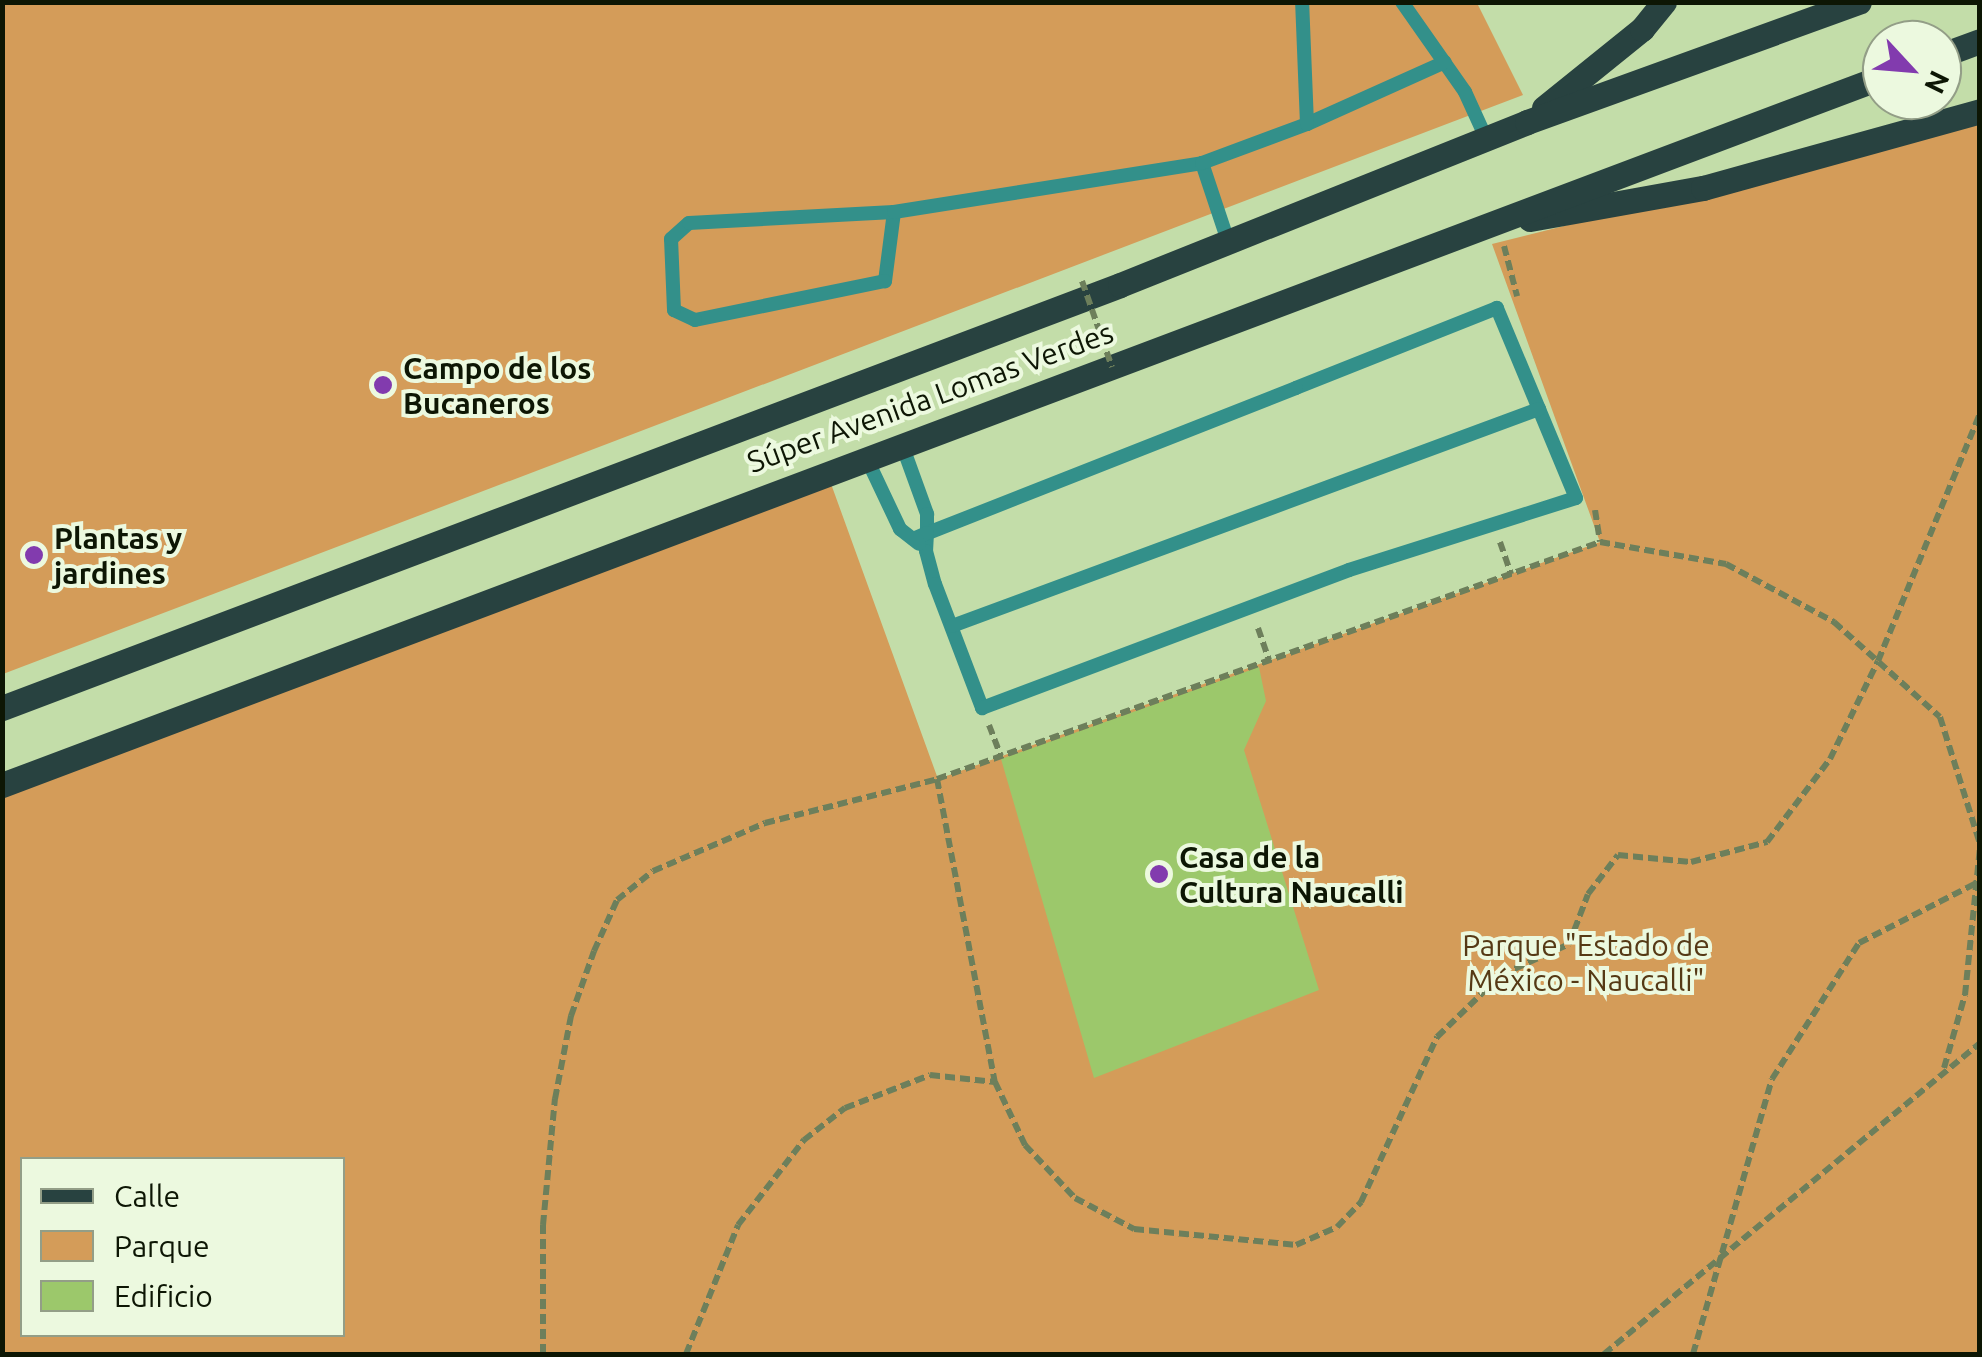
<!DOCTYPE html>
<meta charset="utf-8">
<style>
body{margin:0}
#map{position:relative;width:1982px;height:1357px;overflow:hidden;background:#c3dda9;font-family:Ubuntu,sans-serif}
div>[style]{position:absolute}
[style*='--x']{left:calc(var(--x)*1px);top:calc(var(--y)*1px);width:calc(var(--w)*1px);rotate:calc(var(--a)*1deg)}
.green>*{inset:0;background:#d49c59}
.building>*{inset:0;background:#9cc86b}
.path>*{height:6px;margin-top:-3px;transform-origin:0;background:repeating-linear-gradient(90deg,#6d7f5b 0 10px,transparent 0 15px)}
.service>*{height:14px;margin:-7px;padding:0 7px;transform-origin:7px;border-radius:7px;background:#33908a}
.primary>*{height:25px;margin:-12.5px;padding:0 12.5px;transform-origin:12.5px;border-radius:12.5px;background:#284240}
.path-bridge>*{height:6px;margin-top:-3px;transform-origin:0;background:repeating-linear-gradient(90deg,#6d7f5b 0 10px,transparent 0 15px)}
.dots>*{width:28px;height:28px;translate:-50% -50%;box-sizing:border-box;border:5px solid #ecf9df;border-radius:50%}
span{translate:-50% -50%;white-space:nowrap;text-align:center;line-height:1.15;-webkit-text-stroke:8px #ecf9df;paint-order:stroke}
.poi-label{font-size:30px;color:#0d1604;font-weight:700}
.left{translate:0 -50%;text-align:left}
.street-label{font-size:30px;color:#0d1604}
.park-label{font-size:30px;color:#553915}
.frame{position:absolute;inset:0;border:5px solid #0d1604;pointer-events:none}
.legend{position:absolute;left:20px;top:1157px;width:325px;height:180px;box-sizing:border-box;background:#ecf9df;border:2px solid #939e87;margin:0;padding:12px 18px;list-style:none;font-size:30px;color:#0d1604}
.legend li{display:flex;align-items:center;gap:20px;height:50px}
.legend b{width:50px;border:2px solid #939e87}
.north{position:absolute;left:1862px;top:20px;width:100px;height:100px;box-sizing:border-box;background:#ecf9df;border:2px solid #939e87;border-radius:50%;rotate:116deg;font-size:28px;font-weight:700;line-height:40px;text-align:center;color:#0d1604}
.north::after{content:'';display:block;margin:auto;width:35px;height:45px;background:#823bae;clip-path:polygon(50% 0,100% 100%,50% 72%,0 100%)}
</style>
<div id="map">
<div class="green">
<i style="clip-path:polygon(3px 3px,1477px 3px,1523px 95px,3px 674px)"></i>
<i style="clip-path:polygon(evenodd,1979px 122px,1979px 1354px,3px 1354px,3px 786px,826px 470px,938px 779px,1600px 542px,1492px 244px,1979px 122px,22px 1160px,342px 1160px,342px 1334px,22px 1334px,22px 1160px)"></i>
</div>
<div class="building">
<i style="clip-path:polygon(1259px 667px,1266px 701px,1244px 750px,1319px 990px,1094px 1078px,1001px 759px)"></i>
</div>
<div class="path">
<i style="--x:1504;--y:246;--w:52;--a:75.4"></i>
<i style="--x:1595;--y:510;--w:32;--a:81"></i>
<i style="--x:1500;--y:542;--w:34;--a:71"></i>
<i style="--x:1258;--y:628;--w:34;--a:71"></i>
<i style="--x:989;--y:725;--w:33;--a:69"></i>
<i style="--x:937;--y:779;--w:309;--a:79.2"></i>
<i style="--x:995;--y:1082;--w:70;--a:64.5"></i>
<i style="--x:1025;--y:1145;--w:73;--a:46.7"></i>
<i style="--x:1075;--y:1198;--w:67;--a:27.7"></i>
<i style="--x:1134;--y:1229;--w:163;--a:5.6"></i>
<i style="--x:1296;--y:1245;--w:45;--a:-23.7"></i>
<i style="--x:1337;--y:1227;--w:35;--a:-46"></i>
<i style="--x:1361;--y:1202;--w:182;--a:-65.3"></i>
<i style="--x:1437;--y:1037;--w:89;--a:-44.1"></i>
<i style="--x:1501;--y:975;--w:75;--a:-24.5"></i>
<i style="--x:1569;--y:944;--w:53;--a:-69.2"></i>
<i style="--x:1588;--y:894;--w:49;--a:-52.4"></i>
<i style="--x:1618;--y:855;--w:73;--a:5.5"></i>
<i style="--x:1691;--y:862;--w:79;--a:-14.7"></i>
<i style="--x:1767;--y:842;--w:104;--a:-52.8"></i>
<i style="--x:1830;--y:759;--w:109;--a:-63.9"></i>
<i style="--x:1878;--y:661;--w:268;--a:-67.6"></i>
<i style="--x:1944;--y:1068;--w:76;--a:-74"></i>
<i style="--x:1965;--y:995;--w:148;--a:-84.2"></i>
<i style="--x:543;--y:1354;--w:129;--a:-90"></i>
<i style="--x:543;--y:1225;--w:127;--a:-84.6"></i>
<i style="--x:555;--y:1099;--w:85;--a:-79.1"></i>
<i style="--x:571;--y:1016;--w:69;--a:-70.5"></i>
<i style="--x:594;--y:951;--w:56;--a:-65.7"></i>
<i style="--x:617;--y:900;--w:46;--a:-38.9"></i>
<i style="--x:653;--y:871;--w:122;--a:-23.2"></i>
<i style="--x:765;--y:823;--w:178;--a:-14.3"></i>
<i style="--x:937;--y:779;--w:704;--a:-19.67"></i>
<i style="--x:1600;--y:542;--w:128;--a:9.9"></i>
<i style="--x:1726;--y:564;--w:123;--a:28.2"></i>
<i style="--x:1834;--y:622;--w:142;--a:41.9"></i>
<i style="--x:1940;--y:717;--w:133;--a:72.5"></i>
<i style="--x:686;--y:1354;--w:139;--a:-68"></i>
<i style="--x:738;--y:1225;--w:108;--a:-52.2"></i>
<i style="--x:804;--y:1140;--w:52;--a:-38"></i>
<i style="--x:845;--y:1108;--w:91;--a:-21.2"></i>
<i style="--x:930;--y:1075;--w:65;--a:6.1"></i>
<i style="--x:1604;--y:1354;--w:488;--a:-39.6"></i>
<i style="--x:1693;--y:1354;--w:286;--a:-74"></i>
<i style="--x:1772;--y:1079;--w:161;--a:-57.4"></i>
<i style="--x:1859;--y:943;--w:136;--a:-27.1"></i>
</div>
<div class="service">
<i style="--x:1402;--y:2;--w:110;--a:55"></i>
<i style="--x:1465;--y:92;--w:51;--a:65.5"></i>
<i style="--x:1307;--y:124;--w:151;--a:-24.2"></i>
<i style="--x:1202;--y:163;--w:82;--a:71.6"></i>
<i style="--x:894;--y:212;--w:70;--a:97.4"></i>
<i style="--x:885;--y:281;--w:194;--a:168.4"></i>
<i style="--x:695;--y:320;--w:23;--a:-155"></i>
<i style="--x:674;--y:310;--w:71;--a:-92.4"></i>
<i style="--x:671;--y:239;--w:24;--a:-42"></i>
<i style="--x:689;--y:223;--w:205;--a:-3.1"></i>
<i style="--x:894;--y:212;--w:312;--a:-9"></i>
<i style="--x:1202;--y:163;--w:112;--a:-20.4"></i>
<i style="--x:1307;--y:124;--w:122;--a:-92.3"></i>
<i style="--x:901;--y:442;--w:77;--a:70.1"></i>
<i style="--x:927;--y:514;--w:19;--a:90"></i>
<i style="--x:927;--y:533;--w:18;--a:93"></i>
<i style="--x:926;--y:551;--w:34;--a:75"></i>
<i style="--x:935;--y:584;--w:133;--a:69.2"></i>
<i style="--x:982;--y:708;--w:392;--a:-20.6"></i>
<i style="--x:1349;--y:570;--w:238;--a:-17.6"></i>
<i style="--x:1576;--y:498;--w:206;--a:-112.6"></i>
<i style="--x:1497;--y:308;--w:216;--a:158.3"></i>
<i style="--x:1296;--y:388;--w:396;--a:158.5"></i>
<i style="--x:927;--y:533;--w:15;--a:157"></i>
<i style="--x:866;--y:457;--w:80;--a:64.7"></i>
<i style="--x:900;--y:529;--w:24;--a:38"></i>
<i style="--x:952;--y:626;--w:626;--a:-20.29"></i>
</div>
<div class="primary">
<i style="--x:1942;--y:55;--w:40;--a:-20.2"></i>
<i style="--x:1544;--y:108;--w:126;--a:-38.9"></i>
<i style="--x:1642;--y:29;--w:35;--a:-51"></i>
<i style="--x:1530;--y:219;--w:176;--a:-10.2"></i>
<i style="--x:1703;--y:188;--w:288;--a:-15.5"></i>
<i style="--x:2;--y:708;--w:1195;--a:-20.72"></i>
<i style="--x:1120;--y:285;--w:438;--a:-21.8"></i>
<i style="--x:1527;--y:122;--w:353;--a:-19.9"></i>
<i style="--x:2;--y:785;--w:2009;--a:-20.64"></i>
</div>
<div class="path-bridge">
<i style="--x:1082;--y:281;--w:91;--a:70.8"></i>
</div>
<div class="dots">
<i style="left:383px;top:385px;background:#823bae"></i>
<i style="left:34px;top:555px;background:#823bae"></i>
<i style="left:1159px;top:874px;background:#823bae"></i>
</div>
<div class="poi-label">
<span class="left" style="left:403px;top:385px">Campo de los<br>Bucaneros</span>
<span class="left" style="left:54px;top:555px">Plantas y<br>jardines</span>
<span class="left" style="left:1179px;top:874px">Casa de la<br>Cultura Naucalli</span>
</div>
<div class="street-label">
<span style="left:930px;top:397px;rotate:-20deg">Súper Avenida Lomas Verdes</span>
</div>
<div class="park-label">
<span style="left:1586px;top:962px">Parque "Estado de<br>México - Naucalli"</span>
</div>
<div class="frame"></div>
<ul class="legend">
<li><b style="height:12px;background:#284240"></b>Calle</li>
<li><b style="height:28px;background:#d49c59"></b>Parque</li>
<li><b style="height:28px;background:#9cc86b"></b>Edificio</li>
</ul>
<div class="north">N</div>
</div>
